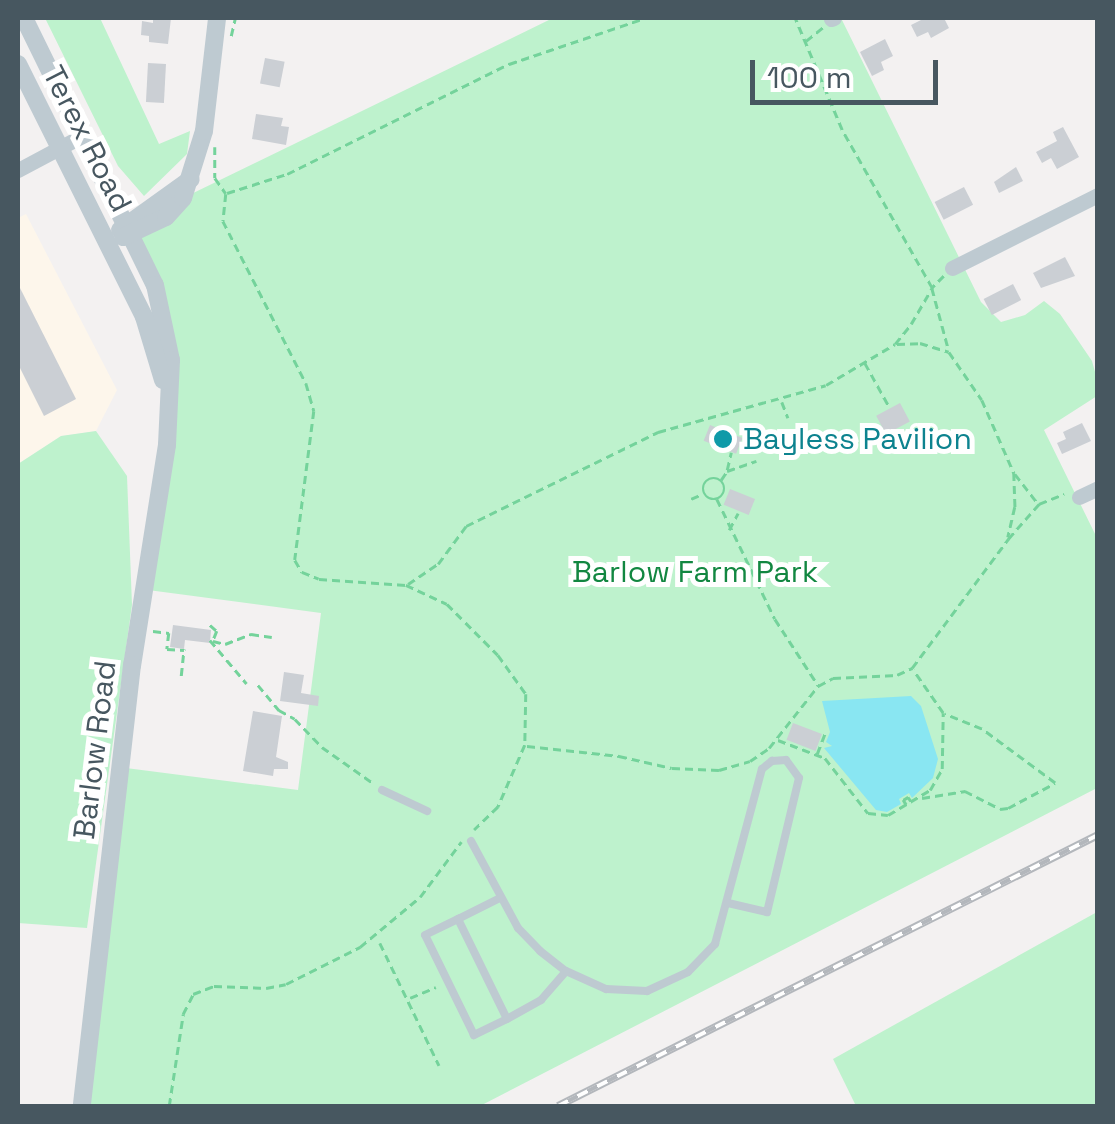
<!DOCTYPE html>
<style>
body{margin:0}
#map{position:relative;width:1115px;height:1124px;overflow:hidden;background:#f3f1f1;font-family:"Space Grotesk",sans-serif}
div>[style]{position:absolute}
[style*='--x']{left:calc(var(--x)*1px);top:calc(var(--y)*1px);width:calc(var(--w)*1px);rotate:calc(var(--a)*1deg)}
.commercial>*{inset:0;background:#fdf6eb}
.green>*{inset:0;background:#bef2cd}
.water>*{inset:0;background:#89e6f2}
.building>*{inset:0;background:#cbcfd4;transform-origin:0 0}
.path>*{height:2.5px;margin-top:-1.25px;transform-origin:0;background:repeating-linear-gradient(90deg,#74d39b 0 8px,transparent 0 13px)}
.path>.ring{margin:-1.25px;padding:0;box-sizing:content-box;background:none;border:2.5px solid #74d39b;border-radius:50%}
.service>*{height:8px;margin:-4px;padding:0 4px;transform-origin:4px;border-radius:4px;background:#becad1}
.minor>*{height:15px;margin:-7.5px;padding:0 7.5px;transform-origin:7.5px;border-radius:7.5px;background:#becad1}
.tertiary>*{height:18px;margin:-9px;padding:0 9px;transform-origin:9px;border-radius:9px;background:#becad1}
.rail>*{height:8px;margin-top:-4px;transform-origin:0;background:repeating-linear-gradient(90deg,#fff 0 11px,#b3b7bc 0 22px);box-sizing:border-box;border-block:2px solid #b3b7bc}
.dots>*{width:28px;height:28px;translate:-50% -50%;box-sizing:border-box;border:5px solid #fff;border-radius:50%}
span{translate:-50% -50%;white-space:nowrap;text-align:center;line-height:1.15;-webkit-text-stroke:10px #fff;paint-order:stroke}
.street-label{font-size:30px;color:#475760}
.culture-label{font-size:30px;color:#0d838f}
.left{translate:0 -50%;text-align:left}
.park-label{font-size:30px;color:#128741}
.frame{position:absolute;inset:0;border:20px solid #475760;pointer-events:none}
.scale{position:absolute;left:750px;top:60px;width:188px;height:45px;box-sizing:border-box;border:5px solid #475760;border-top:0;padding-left:12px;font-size:30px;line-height:35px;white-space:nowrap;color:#475760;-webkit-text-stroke:8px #fff;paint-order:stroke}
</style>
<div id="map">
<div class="commercial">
<i style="clip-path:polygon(26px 214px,117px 390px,96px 431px,61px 436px,18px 464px,18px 218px)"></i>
</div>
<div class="green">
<i style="clip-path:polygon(45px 18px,100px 18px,159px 144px,190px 131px,187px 154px,144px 196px,118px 166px)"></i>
<i style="clip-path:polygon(553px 18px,841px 18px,981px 302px,1001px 322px,1025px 315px,1044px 301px,1060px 314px,1092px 361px,1097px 379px,1097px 396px,1044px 430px,1097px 538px,1097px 788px,480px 1106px,86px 1106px,126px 768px,298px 790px,321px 613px,148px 590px,174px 357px,131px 236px,183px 198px)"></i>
<i style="clip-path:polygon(96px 431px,127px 476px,132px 605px,87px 928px,18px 923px,18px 464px,61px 436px)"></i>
<i style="clip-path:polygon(1097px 912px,1097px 1106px,856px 1106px,833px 1059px)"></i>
</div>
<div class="water">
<i style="clip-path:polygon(911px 696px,921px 706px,938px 759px,933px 778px,912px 798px,909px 793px,899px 799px,901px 804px,887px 812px,876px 810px,824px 748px,832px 746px,826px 742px,830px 732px,822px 701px)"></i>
</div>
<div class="building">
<i style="clip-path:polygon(153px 18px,171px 18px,168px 44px,149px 42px,149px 36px,141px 35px,142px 21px,153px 23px)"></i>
<i style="clip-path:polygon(925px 18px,944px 18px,949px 28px,931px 38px,928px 32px,917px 37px,911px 25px)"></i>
<i style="clip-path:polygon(885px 39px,893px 56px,881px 62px,884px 70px,872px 76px,860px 52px)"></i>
<i style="left:265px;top:58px;width:20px;height:26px;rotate:11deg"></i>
<i style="left:148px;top:63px;width:18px;height:39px;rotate:3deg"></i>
<i style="clip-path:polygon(256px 114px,283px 118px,281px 126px,289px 127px,286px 145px,252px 139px)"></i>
<i style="clip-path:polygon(1063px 127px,1079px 157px,1057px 169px,1051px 158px,1042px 163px,1036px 152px,1057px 141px,1053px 132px)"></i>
<i style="clip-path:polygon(1016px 167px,1023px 181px,999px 193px,994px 182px)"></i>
<i style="left:964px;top:187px;width:20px;height:33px;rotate:63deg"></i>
<i style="clip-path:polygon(1065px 257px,1075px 276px,1041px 288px,1033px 273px)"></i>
<i style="clip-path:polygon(18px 284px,76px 399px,44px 416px,18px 364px)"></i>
<i style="left:1013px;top:284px;width:18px;height:33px;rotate:63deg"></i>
<i style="left:900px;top:403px;width:21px;height:27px;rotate:62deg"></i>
<i style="clip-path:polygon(1082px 423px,1091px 441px,1062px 454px,1057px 443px,1066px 439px,1063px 432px)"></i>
<i style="left:710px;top:425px;width:35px;height:17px;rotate:22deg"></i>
<i style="left:730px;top:489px;width:27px;height:17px;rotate:22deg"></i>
<i style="clip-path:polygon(173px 625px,211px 630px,210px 643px,185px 640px,184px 649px,170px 647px)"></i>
<i style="clip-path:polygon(284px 672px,304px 675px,301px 693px,319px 696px,318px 706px,280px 701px)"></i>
<i style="clip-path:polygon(253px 711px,282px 716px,276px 757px,288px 762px,288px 769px,274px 769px,273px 776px,243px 771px)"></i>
<i style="left:793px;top:723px;width:31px;height:18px;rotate:21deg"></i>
</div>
<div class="path">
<i style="--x:231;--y:36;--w:18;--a:-77"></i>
<i style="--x:806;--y:41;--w:22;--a:-39"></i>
<i style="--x:215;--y:147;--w:31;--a:90"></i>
<i style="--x:215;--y:178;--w:19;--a:55"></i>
<i style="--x:226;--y:194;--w:27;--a:96"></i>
<i style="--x:223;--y:221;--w:182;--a:62.9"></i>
<i style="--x:306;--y:383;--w:29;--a:74"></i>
<i style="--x:314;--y:411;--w:150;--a:97.3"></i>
<i style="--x:295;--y:560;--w:14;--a:60"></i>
<i style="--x:302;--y:572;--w:18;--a:22"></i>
<i style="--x:319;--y:579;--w:87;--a:3.9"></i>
<i style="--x:406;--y:585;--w:45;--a:24.9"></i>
<i style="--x:447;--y:604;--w:72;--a:45"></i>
<i style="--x:498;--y:655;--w:48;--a:54.3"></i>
<i style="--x:526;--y:694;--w:51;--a:91.1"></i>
<i style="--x:525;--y:745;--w:68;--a:113.5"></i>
<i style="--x:498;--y:807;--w:33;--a:136"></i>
<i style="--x:227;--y:193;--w:63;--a:-17.6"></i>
<i style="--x:287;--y:174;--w:248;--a:-26.4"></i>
<i style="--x:509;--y:64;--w:144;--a:-18.7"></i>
<i style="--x:944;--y:276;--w:17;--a:135"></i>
<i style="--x:932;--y:288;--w:65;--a:74.9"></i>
<i style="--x:897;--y:344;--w:23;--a:-2"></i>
<i style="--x:920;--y:343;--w:30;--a:17"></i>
<i style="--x:949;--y:352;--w:58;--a:55.5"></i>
<i style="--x:982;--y:400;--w:80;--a:66.3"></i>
<i style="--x:1014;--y:473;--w:34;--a:88"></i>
<i style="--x:1015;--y:507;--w:31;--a:103"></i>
<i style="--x:865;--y:363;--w:51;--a:60.9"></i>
<i style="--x:782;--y:402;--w:17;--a:69"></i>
<i style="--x:727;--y:470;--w:18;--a:-77"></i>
<i style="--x:1015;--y:474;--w:37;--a:52"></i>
<i class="ring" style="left:703px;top:478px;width:19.5px;height:19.5px"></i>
<i style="--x:721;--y:480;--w:11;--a:-56"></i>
<i style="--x:727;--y:471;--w:31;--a:-19"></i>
<i style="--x:691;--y:499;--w:12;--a:-24"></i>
<i style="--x:717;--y:499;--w:133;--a:64.2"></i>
<i style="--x:775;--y:619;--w:79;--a:56.9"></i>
<i style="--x:729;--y:530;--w:19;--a:-62"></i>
<i style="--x:408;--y:584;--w:36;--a:-34"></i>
<i style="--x:438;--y:564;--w:47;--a:-53.6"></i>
<i style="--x:466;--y:526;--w:214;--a:-26.1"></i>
<i style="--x:658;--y:432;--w:174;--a:-15.6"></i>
<i style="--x:826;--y:385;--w:80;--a:-30.7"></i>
<i style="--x:895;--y:344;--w:26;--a:-51"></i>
<i style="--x:911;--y:324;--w:42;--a:-59.7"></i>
<i style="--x:932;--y:288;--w:182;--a:-119.7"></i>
<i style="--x:842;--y:130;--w:121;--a:-112.8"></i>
<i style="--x:210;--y:625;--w:9;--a:41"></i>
<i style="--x:217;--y:631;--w:11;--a:112"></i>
<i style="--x:213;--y:641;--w:12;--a:14"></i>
<i style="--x:225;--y:644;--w:28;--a:-21"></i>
<i style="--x:251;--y:634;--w:21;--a:8"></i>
<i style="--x:153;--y:631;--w:16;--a:7"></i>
<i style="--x:169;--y:633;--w:16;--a:97"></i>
<i style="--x:167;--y:649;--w:17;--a:3"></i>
<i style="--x:210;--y:640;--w:57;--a:49.9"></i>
<i style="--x:181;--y:676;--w:27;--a:-84"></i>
<i style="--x:258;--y:685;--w:33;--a:50"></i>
<i style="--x:279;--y:710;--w:18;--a:29"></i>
<i style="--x:295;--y:719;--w:39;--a:46"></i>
<i style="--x:322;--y:747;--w:62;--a:35.2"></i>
<i style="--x:778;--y:740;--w:50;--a:21"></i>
<i style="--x:825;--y:758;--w:70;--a:52"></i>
<i style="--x:868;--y:813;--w:20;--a:6"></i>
<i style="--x:888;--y:815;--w:49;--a:-30.8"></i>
<i style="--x:930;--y:790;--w:24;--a:-60"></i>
<i style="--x:942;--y:769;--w:56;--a:-89"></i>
<i style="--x:943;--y:713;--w:52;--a:-124.9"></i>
<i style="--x:527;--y:746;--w:93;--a:6.2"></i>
<i style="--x:619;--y:756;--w:54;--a:12.8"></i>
<i style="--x:672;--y:768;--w:47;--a:2.4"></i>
<i style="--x:719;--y:770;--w:32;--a:-16"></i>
<i style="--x:750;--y:761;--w:23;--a:-34"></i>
<i style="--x:769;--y:748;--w:79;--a:-51.7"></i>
<i style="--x:818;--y:686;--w:17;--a:-28"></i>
<i style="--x:833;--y:678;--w:64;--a:-2.7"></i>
<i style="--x:897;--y:675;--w:17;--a:-25"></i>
<i style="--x:912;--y:668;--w:161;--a:-53.3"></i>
<i style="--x:1008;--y:539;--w:47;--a:-48.5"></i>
<i style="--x:1039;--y:504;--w:27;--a:-22"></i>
<i style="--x:817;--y:754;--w:25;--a:-69"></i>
<i style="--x:922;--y:798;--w:44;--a:-9.2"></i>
<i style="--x:965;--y:791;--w:39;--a:27"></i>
<i style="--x:1000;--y:809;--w:8;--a:-7"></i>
<i style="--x:1008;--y:808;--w:53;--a:-28"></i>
<i style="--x:1055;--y:783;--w:91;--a:-143.5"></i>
<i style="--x:982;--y:729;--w:40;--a:-158"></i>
<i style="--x:906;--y:805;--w:6;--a:-121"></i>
<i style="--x:903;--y:800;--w:6;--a:-31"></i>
<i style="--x:908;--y:797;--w:5;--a:53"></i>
<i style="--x:380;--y:943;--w:136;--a:64.2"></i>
<i style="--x:410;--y:998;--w:28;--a:-23"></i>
<i style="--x:169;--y:1106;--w:93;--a:-81.3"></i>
<i style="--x:183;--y:1014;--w:22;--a:-63"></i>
<i style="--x:193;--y:994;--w:22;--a:-21"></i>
<i style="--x:214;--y:986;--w:52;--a:2.2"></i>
<i style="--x:266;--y:988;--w:20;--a:-11"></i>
<i style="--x:286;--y:984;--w:83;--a:-26.6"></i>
<i style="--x:360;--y:947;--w:78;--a:-39.8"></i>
<i style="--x:420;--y:897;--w:69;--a:-53.3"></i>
</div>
<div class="service">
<i style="--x:382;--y:790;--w:50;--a:25"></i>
<i style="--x:471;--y:841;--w:99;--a:61.6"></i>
<i style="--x:518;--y:928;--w:32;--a:46"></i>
<i style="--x:540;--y:951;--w:33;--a:38"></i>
<i style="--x:566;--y:971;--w:44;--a:24.2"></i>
<i style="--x:606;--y:989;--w:41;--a:2.8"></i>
<i style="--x:647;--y:991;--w:45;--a:-24.9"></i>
<i style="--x:688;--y:972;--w:39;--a:-46"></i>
<i style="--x:715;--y:944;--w:181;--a:-75"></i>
<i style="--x:762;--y:769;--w:13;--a:-39"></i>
<i style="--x:772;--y:761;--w:14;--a:-4"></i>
<i style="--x:786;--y:760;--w:22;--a:54"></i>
<i style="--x:799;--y:778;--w:138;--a:103.4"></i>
<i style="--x:767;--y:912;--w:40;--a:-167"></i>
<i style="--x:458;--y:919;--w:111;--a:63.9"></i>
<i style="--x:507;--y:1019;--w:37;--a:154"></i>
<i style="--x:474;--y:1035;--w:111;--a:-116.1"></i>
<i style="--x:425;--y:935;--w:37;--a:-26"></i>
<i style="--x:458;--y:919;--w:47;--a:-26.6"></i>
<i style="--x:507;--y:1019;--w:39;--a:-29"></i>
<i style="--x:541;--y:1000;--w:38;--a:-49"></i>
</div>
<div class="minor">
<i style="--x:831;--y:19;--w:3;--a:-18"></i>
<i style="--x:18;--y:170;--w:72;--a:-28"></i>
<i style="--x:952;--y:268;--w:163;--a:-26.6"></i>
<i style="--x:1079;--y:497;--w:21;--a:-25"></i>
</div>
<div class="tertiary">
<i style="--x:24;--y:18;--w:297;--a:63.9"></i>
<i style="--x:155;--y:285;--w:77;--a:78"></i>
<i style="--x:171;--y:360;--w:85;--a:92.7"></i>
<i style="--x:167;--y:445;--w:223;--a:99"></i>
<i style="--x:132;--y:665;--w:444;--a:96.5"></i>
<i style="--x:18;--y:64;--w:283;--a:63.5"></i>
<i style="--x:144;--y:317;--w:66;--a:73.2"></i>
<i style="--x:120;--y:230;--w:87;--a:-35.7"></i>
<i style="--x:123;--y:237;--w:47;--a:-24.9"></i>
<i style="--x:166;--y:217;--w:25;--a:-48"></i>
<i style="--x:183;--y:198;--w:70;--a:-72.6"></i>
<i style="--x:204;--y:131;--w:114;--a:-83.4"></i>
</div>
<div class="rail">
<i style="--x:558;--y:1106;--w:604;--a:-26.65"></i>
</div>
<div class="dots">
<i style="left:723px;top:439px;background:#0f9aa8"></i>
</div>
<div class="street-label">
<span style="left:87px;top:139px;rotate:63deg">Terex Road</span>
<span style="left:95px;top:750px;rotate:-83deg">Barlow Road</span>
</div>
<div class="culture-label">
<span class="left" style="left:743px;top:439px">Bayless Pavilion</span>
</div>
<div class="park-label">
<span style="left:695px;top:572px">Barlow Farm Park</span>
</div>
<div class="frame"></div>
<div class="scale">100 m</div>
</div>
